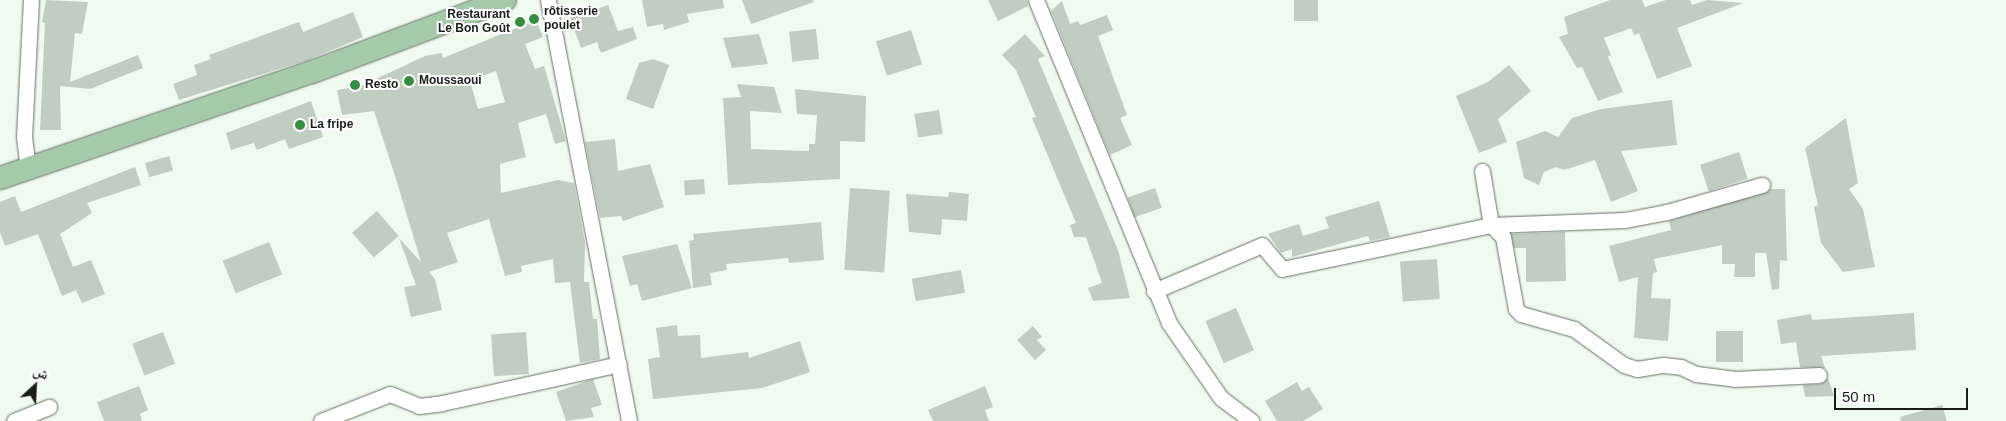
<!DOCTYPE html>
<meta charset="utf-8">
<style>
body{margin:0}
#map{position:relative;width:2006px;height:421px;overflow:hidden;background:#eefbee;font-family:Arial,"Noto Naskh Arabic",sans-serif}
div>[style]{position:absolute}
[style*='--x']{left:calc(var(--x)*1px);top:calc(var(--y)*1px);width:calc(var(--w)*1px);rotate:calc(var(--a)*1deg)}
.building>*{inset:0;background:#c0cdc1;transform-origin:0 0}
.roads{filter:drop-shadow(0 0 1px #647064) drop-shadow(0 0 1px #647064)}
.street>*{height:15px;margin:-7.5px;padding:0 7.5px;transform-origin:7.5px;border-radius:7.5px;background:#fff}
.primary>*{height:22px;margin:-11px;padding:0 11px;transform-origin:11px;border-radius:11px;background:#a6caa9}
.dots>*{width:14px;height:14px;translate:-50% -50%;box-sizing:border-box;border:2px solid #fff;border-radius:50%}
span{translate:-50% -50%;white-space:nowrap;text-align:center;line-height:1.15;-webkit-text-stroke:4px #fff;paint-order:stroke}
.poi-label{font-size:12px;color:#181d18;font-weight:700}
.left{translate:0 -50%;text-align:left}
.right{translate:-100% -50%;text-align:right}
.north{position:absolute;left:10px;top:361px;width:50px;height:50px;-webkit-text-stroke:4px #fff;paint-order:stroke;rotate:25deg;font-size:14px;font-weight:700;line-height:20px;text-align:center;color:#181d18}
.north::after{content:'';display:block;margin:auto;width:18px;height:22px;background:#181d18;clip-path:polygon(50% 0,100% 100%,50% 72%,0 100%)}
.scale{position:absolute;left:1834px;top:388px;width:134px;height:22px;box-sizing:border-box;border:2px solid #181d18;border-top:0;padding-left:6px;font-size:15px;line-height:18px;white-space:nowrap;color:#181d18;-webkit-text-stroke:4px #fff;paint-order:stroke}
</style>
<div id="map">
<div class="building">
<i style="clip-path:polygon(46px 0,88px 2px,82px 34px,75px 33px,70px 82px,138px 55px,143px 68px,90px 89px,60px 86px,61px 130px,40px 130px,45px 23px,42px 22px)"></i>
<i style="clip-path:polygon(642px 0,723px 0,724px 8px,687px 14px,689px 22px,664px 30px,663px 24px,647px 27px)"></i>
<i style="clip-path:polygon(742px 0,813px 0,814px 2px,751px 24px)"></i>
<i style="clip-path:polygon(988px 0,1027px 0,1028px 6px,998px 21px)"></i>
<i style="left:1294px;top:0;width:24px;height:21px"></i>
<i style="clip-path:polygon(1610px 0,1642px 0,1645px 7px,1666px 0,1690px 0,1692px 5px,1707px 0,1743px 3px,1677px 28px,1692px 66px,1657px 79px,1639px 33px,1634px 35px,1631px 28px,1604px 38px,1611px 55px,1608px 57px,1623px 92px,1598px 101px,1582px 67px,1577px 68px,1559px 37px,1568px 34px,1564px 17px)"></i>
<i style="clip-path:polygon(1062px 1px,1070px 24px,1078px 21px,1080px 25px,1107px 15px,1113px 30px,1098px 36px,1127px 115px,1120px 118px,1132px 145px,1110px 155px,1051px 11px)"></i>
<i style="clip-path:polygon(608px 5px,618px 31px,633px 27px,637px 39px,601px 53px,597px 42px,581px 48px,570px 18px)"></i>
<i style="clip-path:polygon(353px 12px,363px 37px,308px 60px,179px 100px,173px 84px,197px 75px,194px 65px,211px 59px,209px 55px,299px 22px,303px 32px)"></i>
<i style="clip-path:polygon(evenodd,536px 20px,543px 37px,525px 44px,535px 69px,544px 66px,566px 141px,555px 144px,546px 114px,518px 123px,526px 157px,500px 164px,501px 193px,558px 180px,574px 183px,585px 243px,584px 282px,589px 282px,593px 319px,597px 319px,600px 359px,580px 363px,570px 282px,555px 283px,553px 259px,521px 266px,522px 272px,505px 276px,489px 219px,447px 233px,458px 262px,429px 272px,435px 279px,442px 310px,411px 317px,404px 287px,416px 285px,399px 238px,421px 262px,396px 179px,374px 111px,342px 115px,337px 90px,361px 86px,425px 56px,442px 53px,443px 58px,536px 20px,496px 71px,505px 102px,478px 109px,470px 81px,496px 71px)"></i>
<i style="left:816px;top:29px;width:30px;height:27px;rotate:84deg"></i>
<i style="left:911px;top:30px;width:36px;height:37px;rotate:72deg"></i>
<i style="clip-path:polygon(759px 34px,768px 64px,732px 68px,723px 38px)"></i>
<i style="clip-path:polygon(1025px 34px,1045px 56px,1038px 59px,1118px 250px,1130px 298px,1093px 301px,1088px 288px,1102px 283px,1086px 237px,1074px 237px,1070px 225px,1076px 223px,1032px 118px,1036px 117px,1016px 70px,1002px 55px)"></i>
<i style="clip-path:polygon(653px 59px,669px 65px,653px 109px,626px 99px,639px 63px)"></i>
<i style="clip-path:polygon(1509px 65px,1531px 91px,1498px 119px,1507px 142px,1479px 153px,1456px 96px,1488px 82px)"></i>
<i style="clip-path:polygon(737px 84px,774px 87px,782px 113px,750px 111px,751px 149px,809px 151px,809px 144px,815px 144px,817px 115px,797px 114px,795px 89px,866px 96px,865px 142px,840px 141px,840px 179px,728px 185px,723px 98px,741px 97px)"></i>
<i style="clip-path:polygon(1672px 100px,1677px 145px,1621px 151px,1638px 191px,1611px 202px,1595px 160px,1564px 170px,1556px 167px,1544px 172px,1539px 185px,1524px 178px,1516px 142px,1545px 131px,1558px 137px,1572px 118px,1601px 109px)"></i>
<i style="clip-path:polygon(311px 101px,323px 137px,289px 149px,285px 139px,257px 150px,254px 143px,231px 150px,226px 133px)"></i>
<i style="left:939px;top:110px;width:24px;height:25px;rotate:81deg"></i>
<i style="clip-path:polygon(1846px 118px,1858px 183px,1849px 189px,1863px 209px,1875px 267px,1843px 272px,1821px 243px,1814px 207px,1818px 205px,1805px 148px)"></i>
<i style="clip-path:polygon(615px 139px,618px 171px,650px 164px,664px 207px,623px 221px,621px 216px,600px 218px,585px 142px)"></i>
<i style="left:1739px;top:152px;width:28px;height:41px;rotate:72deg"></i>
<i style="left:169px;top:156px;width:15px;height:25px;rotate:74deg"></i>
<i style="clip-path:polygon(135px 167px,141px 185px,87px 203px,92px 213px,60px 234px,73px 267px,91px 260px,105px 294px,82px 303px,76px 290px,62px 296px,38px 234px,5px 246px,0 232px,0 202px,15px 196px,21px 212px)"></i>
<i style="left:704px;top:179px;width:15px;height:20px;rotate:86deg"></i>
<i style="left:850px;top:188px;width:40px;height:82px;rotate:4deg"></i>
<i style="left:1155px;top:188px;width:21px;height:29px;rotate:71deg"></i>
<i style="clip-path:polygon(1770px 189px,1785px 189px,1787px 261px,1780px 260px,1779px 289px,1772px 290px,1766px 253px,1755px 253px,1755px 277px,1734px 277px,1735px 264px,1722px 264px,1722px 245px,1654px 259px,1657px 272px,1653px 273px,1651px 298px,1671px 299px,1668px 341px,1634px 338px,1638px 277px,1619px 282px,1609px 246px,1671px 230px,1669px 221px)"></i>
<i style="clip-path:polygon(949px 192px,969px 194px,967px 221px,942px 219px,941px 235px,909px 232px,906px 194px,948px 197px)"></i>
<i style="clip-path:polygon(1379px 201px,1390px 237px,1370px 241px,1368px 236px,1292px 257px,1292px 249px,1281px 253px,1268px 234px,1299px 224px,1303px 236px,1329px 228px,1325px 217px)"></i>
<i style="left:377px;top:211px;width:33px;height:33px;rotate:49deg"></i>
<i style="clip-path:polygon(821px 222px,824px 260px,789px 263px,788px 258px,726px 264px,727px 270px,710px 273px,712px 285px,693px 288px,689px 241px,694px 240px,693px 234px)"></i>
<i style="clip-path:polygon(1565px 232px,1566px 281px,1526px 282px,1526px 248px,1514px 248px,1511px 234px)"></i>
<i style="left:269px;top:242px;width:35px;height:50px;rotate:68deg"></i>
<i style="clip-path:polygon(677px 244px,692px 288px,642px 301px,637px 284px,630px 286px,622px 256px)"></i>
<i style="left:1437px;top:259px;width:40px;height:37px;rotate:86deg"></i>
<i style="left:961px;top:270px;width:23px;height:50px;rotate:80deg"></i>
<i style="left:1236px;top:308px;width:46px;height:33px;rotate:67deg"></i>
<i style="clip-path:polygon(1914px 313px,1916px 350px,1821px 356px,1825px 368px,1800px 367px,1796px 342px,1781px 344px,1777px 320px,1811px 314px,1812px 320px)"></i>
<i style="clip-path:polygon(677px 325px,678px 336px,700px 335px,701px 358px,748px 352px,749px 358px,800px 341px,810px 372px,762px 388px,653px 399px,648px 359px,660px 357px,656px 328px)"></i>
<i style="clip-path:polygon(1033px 326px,1042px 337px,1037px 340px,1046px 350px,1035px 360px,1017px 340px)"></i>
<i style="left:1716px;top:331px;width:27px;height:31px"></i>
<i style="left:163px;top:332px;width:34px;height:33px;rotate:69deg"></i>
<i style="left:526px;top:332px;width:42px;height:35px;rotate:86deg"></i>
<i style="clip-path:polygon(1828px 378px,1834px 396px,1805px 397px,1803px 385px,1820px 384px)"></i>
<i style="clip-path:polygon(593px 379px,602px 405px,591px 408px,594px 417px,566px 421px,556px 392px)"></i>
<i style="clip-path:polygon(1297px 382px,1302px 391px,1309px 387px,1323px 409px,1303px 421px,1277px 421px,1265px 401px)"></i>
<i style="clip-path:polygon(139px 386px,148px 410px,140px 414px,142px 421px,104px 421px,97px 402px)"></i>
<i style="clip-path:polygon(985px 386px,993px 407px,985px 410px,989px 421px,933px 421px,928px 410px)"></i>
<i style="clip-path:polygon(1942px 405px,1947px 421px,1901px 421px,1900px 417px)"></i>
</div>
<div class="roads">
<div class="street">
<i style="--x:548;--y:0;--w:429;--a:79.1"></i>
<i style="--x:1036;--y:0;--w:349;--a:67.6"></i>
<i style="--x:1169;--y:323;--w:91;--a:55.3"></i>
<i style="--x:1221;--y:398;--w:38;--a:37"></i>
<i style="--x:28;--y:169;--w:32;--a:-97"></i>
<i style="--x:24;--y:137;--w:137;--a:-87.1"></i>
<i style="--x:1482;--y:171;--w:55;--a:80.5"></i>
<i style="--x:1491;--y:225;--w:17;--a:45"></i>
<i style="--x:1503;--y:237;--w:73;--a:79.8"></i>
<i style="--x:1516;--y:309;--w:7;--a:45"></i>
<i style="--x:1521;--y:314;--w:55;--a:15.8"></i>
<i style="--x:1574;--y:329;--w:62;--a:35.8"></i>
<i style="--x:1624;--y:365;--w:14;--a:17"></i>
<i style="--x:1637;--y:369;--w:26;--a:-9"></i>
<i style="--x:1663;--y:365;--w:18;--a:6"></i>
<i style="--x:1681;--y:367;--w:17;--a:25"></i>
<i style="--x:1696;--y:374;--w:38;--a:7"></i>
<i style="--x:1734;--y:379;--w:85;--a:-2.7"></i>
<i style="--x:1154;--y:291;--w:117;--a:-23.1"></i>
<i style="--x:1262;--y:245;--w:31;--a:50"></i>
<i style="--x:1282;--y:269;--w:214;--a:-11.9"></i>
<i style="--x:1491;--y:225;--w:134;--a:-2.1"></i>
<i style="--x:1625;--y:220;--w:43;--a:-10.8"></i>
<i style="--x:1667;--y:212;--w:99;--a:-15.9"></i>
<i style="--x:14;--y:421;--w:38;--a:-22"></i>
<i style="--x:321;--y:421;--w:74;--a:-21.4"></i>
<i style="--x:390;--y:394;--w:31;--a:22"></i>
<i style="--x:419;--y:406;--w:23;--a:-7"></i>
<i style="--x:442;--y:403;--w:181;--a:-12.4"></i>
</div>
<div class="primary">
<i style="--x:0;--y:178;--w:330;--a:-18.8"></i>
<i style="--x:312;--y:72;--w:206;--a:-20.5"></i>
</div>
</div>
<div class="dots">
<i style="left:534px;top:19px;background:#348f40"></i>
<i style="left:520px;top:22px;background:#348f40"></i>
<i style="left:409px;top:81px;background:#348f40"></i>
<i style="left:355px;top:85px;background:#348f40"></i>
<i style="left:300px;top:125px;background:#348f40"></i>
</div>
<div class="poi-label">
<span class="left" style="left:544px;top:19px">rôtisserie<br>poulet</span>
<span class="right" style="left:510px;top:22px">Restaurant<br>Le Bon Goût</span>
<span class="left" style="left:419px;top:81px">Moussaoui</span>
<span class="left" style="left:365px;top:85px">Resto</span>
<span class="left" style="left:310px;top:125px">La fripe</span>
</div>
<div class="north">ش</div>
<div class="scale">50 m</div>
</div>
